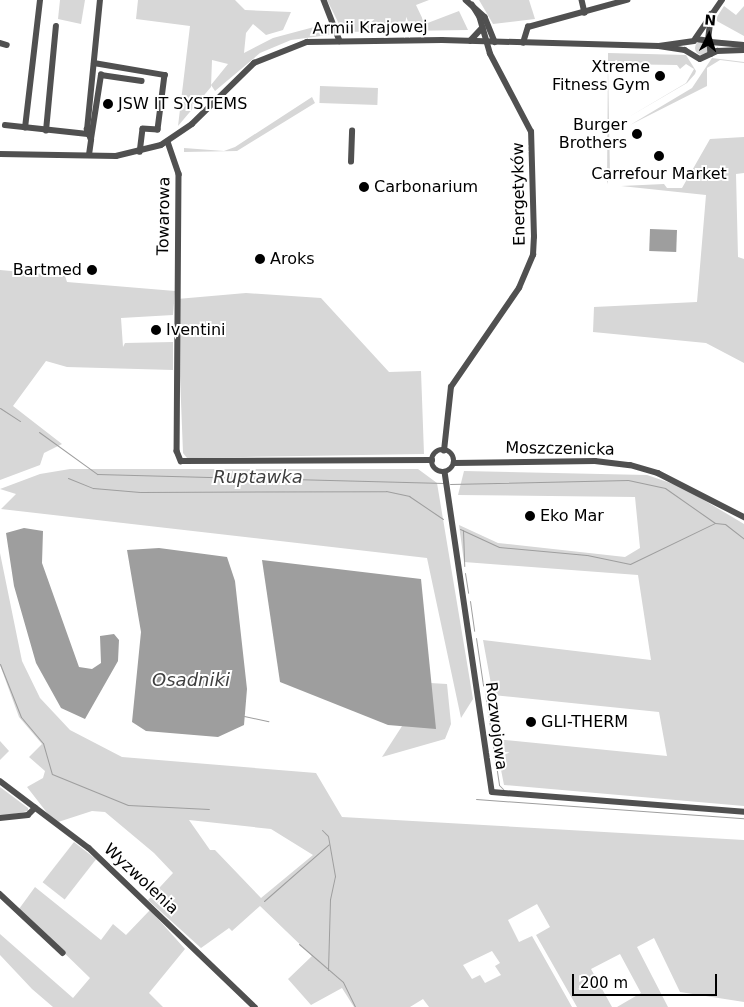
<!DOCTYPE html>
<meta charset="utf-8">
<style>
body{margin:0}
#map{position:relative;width:744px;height:1007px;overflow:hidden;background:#fff;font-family:"DejaVu Sans",sans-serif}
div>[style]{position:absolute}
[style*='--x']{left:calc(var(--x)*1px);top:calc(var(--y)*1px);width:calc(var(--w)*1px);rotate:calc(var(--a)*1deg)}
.green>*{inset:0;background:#d7d7d7;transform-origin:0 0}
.round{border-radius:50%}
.water>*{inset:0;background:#9e9e9e;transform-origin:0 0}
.stream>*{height:1px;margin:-0.5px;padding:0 0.5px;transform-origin:0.5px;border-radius:0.5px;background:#9e9e9e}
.minor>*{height:5.5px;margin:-2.75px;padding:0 2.75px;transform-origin:2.75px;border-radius:2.75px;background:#505050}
.minor>.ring{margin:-2.75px;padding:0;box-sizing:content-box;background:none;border:5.5px solid #505050;border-radius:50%}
.dots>*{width:14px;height:14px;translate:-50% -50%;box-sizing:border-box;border:2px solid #fff;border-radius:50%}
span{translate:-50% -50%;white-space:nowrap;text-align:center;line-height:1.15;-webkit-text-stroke:4px #fff;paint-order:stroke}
.street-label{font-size:16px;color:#000}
.poi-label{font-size:16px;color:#000}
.right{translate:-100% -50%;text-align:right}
.left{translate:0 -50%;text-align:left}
.water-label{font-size:18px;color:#3f3f3f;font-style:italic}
.north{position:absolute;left:684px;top:10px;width:50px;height:50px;-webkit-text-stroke:4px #fff;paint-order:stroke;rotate:5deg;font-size:14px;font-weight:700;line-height:20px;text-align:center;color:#000}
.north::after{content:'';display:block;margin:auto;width:18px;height:22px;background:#000;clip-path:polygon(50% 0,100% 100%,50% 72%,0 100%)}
.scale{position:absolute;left:572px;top:974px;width:145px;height:22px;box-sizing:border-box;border:2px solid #000;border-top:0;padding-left:6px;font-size:15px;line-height:18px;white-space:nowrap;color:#000;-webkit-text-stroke:4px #fff;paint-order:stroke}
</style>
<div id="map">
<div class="green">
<i style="clip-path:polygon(60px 0,85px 0,81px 24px,58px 19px)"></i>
<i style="clip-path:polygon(138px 0,235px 0,245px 10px,291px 12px,283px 30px,266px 35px,253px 24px,246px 33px,244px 53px,273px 38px,329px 23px,336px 34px,291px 40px,260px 53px,215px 91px,211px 85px,228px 64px,212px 60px,211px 87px,178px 126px,190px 26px,136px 19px)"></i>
<i style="clip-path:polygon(327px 0,429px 0,416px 5px,425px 24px,459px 11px,468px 30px,343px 32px)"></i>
<i style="clip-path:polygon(479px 0,529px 0,535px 19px,493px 24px)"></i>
<i style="clip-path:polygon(724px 6px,736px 15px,744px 6px,744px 36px,715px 20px)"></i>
<i class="round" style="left:695px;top:41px;width:14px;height:14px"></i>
<i style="clip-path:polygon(608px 53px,686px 55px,696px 71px,695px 74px,687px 83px,627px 118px,686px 83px,694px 69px,686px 64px,680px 69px,677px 65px,608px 64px,610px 175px,607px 184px)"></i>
<i style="clip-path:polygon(712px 58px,744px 62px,744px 63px,720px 60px,707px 68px,707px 86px,630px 125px,692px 88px)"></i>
<i style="left:320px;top:86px;width:58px;height:17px;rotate:2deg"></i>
<i style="clip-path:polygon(312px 97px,315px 103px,237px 151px,184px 152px,184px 148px,224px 151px,235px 147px)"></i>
<i style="clip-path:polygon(744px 137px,744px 173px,736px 174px,738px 257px,744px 259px,744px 363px,706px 343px,593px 332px,594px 307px,697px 302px,706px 195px,621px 186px,664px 184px,667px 188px,682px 188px,710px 139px)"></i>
<i style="clip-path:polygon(0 270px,65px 276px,67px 282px,175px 291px,173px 315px,121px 318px,123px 347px,125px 343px,173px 342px,173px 370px,67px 367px,46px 361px,13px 406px,62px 444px,44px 453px,40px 465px,0 480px)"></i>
<i style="clip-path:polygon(246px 293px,321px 298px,389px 372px,421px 371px,424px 454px,187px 458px,183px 453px,177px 299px)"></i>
<i style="clip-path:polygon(70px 469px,418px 469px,437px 483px,473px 699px,461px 718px,427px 558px,1px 509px,16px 494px,0 489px,40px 474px)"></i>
<i style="clip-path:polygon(464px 471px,647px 475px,682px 487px,744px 524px,744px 806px,504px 785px,495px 739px,667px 756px,659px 712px,493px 695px,483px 640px,651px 660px,638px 575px,464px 562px,459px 525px,498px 543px,625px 557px,640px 548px,635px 497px,458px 495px)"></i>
<i style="clip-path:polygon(evenodd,0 553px,22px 661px,40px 698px,70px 730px,122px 757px,316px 773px,342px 817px,744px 840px,744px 1002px,680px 992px,654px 938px,637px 947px,668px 1007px,617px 1007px,641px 993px,620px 954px,591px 969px,612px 1007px,577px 1007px,536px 935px,550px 927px,537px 904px,508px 920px,519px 942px,532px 936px,572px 1007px,429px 1007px,423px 999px,410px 1007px,354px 1007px,342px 988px,311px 1005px,288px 979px,312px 956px,260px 906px,232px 931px,229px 928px,201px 948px,148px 900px,173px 873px,154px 853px,105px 812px,92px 811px,55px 823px,27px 787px,43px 778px,45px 771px,29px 757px,42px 744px,19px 717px,0 665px,0 553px,189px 820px,271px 829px,313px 855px,261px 898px,215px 850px,210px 850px,189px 820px,0 553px,492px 951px,500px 963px,495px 966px,501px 975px,485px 983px,480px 975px,472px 979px,463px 965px,492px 951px)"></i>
<i style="clip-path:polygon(430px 683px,447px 684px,451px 724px,445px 739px,382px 757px)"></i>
<i style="clip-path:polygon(0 741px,9px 751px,0 760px)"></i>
<i style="clip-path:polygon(0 787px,28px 808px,28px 811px,0 817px)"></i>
<i style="left:74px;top:842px;width:28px;height:51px;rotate:38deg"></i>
<i style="clip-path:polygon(35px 887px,101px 940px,113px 924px,126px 935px,150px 910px,185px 949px,149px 993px,163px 1007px,53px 1007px,32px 989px,0 955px,0 934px,73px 998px,90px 978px,19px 909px)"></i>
</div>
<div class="water">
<i style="left:650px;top:229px;width:27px;height:22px;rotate:2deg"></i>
<i style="clip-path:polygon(24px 528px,43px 531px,42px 563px,79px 667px,92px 669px,101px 663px,100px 636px,114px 634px,119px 640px,118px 661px,85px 719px,61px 708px,36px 663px,14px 586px,6px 533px)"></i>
<i style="clip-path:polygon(159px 548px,227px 557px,235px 581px,247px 689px,244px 725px,218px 737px,146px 731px,132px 722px,141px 632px,127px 550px)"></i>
<i style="clip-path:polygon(262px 560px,421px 579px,436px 729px,388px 725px,280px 682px)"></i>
</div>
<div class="stream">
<i style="--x:0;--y:408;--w:24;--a:33"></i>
<i style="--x:39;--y:432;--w:72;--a:35.9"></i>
<i style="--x:97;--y:474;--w:347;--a:1.5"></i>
<i style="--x:68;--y:478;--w:27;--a:22"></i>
<i style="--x:93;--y:488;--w:47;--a:4.9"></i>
<i style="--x:140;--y:492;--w:246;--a:-0.2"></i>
<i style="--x:386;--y:491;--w:24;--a:12"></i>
<i style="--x:409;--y:496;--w:41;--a:34.1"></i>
<i style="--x:450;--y:484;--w:178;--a:-1.3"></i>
<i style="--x:628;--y:480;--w:38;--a:12"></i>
<i style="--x:665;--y:488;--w:61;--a:35"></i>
<i style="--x:460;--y:529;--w:43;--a:24.8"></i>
<i style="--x:499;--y:547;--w:88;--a:5.2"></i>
<i style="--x:587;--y:555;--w:44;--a:11.8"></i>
<i style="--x:630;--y:564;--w:94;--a:-25.8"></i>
<i style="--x:715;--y:523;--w:10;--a:6"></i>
<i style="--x:725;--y:524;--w:24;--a:38"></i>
<i style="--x:463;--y:530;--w:36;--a:88"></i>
<i style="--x:465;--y:573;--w:20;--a:81"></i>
<i style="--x:470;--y:601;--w:30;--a:82"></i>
<i style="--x:476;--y:638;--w:48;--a:81.5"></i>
<i style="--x:0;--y:664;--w:57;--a:68.4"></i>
<i style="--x:21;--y:717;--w:34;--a:50"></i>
<i style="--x:43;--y:743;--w:32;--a:74"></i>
<i style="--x:52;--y:774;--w:82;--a:22.2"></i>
<i style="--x:128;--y:805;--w:81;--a:2.8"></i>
<i style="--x:485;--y:693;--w:93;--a:81.3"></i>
<i style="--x:499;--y:785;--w:6;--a:45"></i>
<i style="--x:244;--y:716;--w:25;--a:12"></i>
<i style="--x:476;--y:799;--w:269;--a:4.1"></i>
<i style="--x:322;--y:830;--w:8;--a:45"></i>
<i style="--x:328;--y:836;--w:41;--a:80.1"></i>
<i style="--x:335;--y:876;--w:24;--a:102"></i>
<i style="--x:330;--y:899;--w:71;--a:91.6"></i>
<i style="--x:264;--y:901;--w:86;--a:-41.2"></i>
<i style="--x:299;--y:944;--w:58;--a:40.8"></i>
<i style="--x:343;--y:982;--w:28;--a:64"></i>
</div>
<div class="minor">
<i style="--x:324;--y:0;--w:44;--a:68.7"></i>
<i style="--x:466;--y:0;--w:25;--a:42"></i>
<i style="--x:485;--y:17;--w:27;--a:68"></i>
<i style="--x:582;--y:0;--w:13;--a:77"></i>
<i style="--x:695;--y:39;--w:47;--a:-55.3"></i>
<i style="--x:696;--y:39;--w:14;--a:8"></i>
<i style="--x:710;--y:41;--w:13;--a:86"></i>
<i style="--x:708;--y:40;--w:26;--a:-83"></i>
<i style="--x:470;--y:41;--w:18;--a:-47"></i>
<i style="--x:711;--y:42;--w:33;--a:5"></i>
<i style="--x:0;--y:43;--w:7;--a:16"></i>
<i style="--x:523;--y:43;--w:17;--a:-73"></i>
<i style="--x:528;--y:27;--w:103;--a:-15.3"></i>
<i style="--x:659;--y:46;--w:26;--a:9"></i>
<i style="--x:685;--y:50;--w:17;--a:31"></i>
<i style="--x:700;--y:59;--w:19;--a:-25"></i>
<i style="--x:717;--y:51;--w:27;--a:-2"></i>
<i style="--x:94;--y:63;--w:72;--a:9.6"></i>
<i style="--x:165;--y:75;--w:55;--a:97.3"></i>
<i style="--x:158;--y:130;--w:15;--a:-176"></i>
<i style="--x:143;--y:129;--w:23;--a:97"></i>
<i style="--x:5;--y:125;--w:83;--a:6.2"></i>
<i style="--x:25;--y:128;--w:129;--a:-83.3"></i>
<i style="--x:46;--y:131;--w:105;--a:-84.6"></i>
<i style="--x:91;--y:139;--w:65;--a:-81.1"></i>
<i style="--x:101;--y:75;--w:41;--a:8.3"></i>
<i style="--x:168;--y:142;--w:34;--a:71"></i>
<i style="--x:179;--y:174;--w:277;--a:90.4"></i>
<i style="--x:177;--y:451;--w:11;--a:68"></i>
<i style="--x:181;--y:461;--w:251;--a:-0.2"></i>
<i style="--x:0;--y:154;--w:116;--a:1"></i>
<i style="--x:116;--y:156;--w:46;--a:-13.7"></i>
<i style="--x:161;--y:145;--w:37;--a:-34"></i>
<i style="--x:192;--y:124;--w:87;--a:-44.5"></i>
<i style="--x:254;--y:63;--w:57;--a:-21.6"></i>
<i style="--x:307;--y:42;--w:135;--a:-0.8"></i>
<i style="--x:442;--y:40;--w:217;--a:1.6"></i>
<i style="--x:659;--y:46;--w:35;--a:-8"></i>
<i style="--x:89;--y:155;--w:15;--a:-82"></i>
<i style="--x:91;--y:140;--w:11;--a:-112"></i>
<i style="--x:87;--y:130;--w:131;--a:-84.3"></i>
<i style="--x:351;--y:162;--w:31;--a:-88"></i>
<i class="ring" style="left:432px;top:450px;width:16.5px;height:16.5px"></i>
<i style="--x:444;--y:451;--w:64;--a:-83.8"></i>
<i style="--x:451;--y:387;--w:120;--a:-55.5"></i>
<i style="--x:519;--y:288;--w:36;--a:-67"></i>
<i style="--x:533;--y:255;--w:18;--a:-87"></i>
<i style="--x:534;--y:237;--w:105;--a:-91.6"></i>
<i style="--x:531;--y:132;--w:88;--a:-117.7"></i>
<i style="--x:490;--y:54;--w:37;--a:-106"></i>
<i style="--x:480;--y:18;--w:15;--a:-122"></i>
<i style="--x:454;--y:463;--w:141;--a:-0.8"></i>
<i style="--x:595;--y:461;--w:35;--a:7"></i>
<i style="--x:630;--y:465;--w:29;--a:16"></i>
<i style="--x:658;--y:473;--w:97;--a:27.1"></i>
<i style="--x:445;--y:472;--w:323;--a:81.6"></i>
<i style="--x:492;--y:792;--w:253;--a:4.5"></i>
<i style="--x:0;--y:781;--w:111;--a:37"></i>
<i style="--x:89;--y:848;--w:230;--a:43.8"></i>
<i style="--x:0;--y:818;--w:28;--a:-6"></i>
<i style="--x:28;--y:815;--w:10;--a:-45"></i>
<i style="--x:0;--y:894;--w:86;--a:43.1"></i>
</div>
<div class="dots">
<i style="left:660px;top:76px;background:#000"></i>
<i style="left:108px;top:104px;background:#000"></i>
<i style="left:637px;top:134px;background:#000"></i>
<i style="left:659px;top:156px;background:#000"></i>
<i style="left:364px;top:187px;background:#000"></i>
<i style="left:260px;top:259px;background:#000"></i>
<i style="left:92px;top:270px;background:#000"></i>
<i style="left:156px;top:330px;background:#000"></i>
<i style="left:530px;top:516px;background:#000"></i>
<i style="left:531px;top:722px;background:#000"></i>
</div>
<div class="street-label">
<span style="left:370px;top:28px;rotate:-1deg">Armii Krajowej</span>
<span style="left:519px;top:194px;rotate:-91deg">Energetyków</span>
<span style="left:164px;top:216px;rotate:-89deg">Towarowa</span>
<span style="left:560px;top:449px;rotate:1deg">Moszczenicka</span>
<span style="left:496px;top:726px;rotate:83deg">Rozwojowa</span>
<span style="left:141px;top:879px;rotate:43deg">Wyzwolenia</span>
</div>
<div class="poi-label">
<span class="right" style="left:650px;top:76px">Xtreme<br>Fitness Gym</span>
<span class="left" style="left:118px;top:104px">JSW IT SYSTEMS</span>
<span class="right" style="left:627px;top:134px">Burger<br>Brothers</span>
<span style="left:659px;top:174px">Carrefour Market</span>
<span class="left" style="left:374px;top:187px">Carbonarium</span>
<span class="left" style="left:270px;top:259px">Aroks</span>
<span class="right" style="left:82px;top:270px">Bartmed</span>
<span class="left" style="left:166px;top:330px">Iventini</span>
<span class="left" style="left:540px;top:516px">Eko Mar</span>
<span class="left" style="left:541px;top:722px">GLI-THERM</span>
</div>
<div class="water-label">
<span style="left:258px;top:477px">Ruptawka</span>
<span style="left:191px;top:680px">Osadniki</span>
</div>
<div class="north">N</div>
<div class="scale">200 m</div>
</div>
